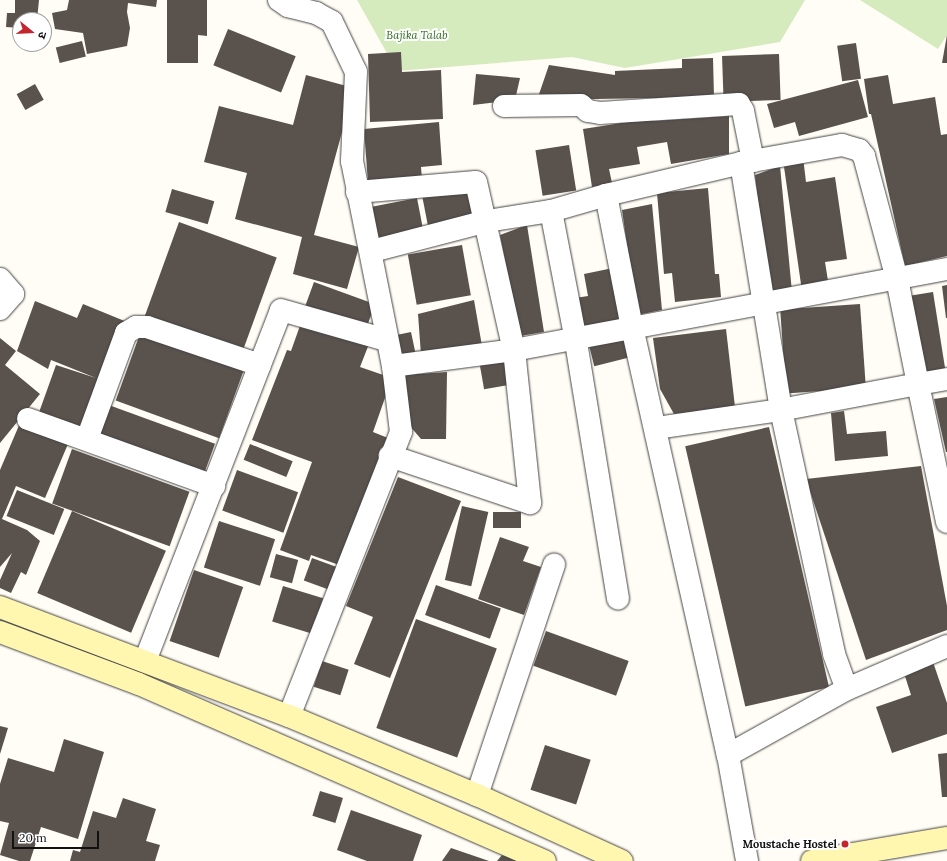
<!DOCTYPE html>
<meta charset="utf-8">
<style>
body{margin:0}
#map{position:relative;width:947px;height:861px;overflow:hidden;background:#fffdf5;font-family:Lora,"Noto Sans Devanagari",serif}
div>[style]{position:absolute}
[style*='--x']{left:calc(var(--x)*1px);top:calc(var(--y)*1px);width:calc(var(--w)*1px);rotate:calc(var(--a)*1deg)}
.green>*{inset:0;background:#d5ebbd}
.building>*{inset:0;background:#5a524d;transform-origin:0 0}
.roads{filter:drop-shadow(0 0 1px #444) drop-shadow(0 0 1px #444)}
.street>*{height:22px;margin:-11px;padding:0 11px;transform-origin:11px;border-radius:11px;background:#fff}
.secondary>*{height:22px;margin:-11px;padding:0 11px;transform-origin:11px;border-radius:11px;background:#fff6b0}
.dots>*{width:11px;height:11px;translate:-50% -50%;box-sizing:border-box;border:2px solid #fff;border-radius:50%}
span{translate:-50% -50%;white-space:nowrap;text-align:center;line-height:1.15;-webkit-text-stroke:4px #fff;paint-order:stroke}
.park-label{font-size:11px;color:#2f6b1f;font-style:italic}
.poi-label{font-size:11px;color:#111;font-weight:700}
.right{translate:-100% -50%;text-align:right}
.north{position:absolute;left:12px;top:12px;width:40px;height:40px;box-sizing:border-box;background:#fff;border:1px solid #a0a0a0;border-radius:50%;rotate:108deg;font-size:11px;font-weight:700;line-height:16px;text-align:center;color:#111}
.north::after{content:'';display:block;margin:auto;width:14px;height:18px;background:#c4262e;clip-path:polygon(50% 0,100% 100%,50% 72%,0 100%)}
.scale{position:absolute;left:12px;top:831px;width:87px;height:18px;box-sizing:border-box;border:2px solid #111;border-top:0;padding-left:5px;font-size:12px;line-height:14px;white-space:nowrap;color:#111;-webkit-text-stroke:3px #fff;paint-order:stroke}
</style>
<div id="map">
<div class="green">
<i style="clip-path:polygon(357px 0,805px 0,780px 42px,625px 68px,572px 57px,397px 71px)"></i>
<i style="clip-path:polygon(860px 0,947px 0,947px 35px,938px 49px)"></i>
</div>
<div class="building">
<i style="clip-path:polygon(15px 0,39px 0,37px 20px,20px 20px,20px 28px,6px 27px,7px 13px,15px 13px)"></i>
<i style="clip-path:polygon(69px 0,157px 0,156px 7px,128px 3px,127px 12px,130px 28px,127px 46px,87px 54px,83px 33px,55px 29px,52px 13px,67px 10px)"></i>
<i style="clip-path:polygon(167px 0,207px 0,207px 36px,198px 35px,198px 63px,167px 63px)"></i>
<i style="left:228px;top:29px;width:73px;height:39px;rotate:22deg"></i>
<i style="clip-path:polygon(947px 35px,947px 63px,942px 63px)"></i>
<i style="left:82px;top:41px;width:16px;height:27px;rotate:76deg"></i>
<i style="left:856px;top:43px;width:36px;height:19px;rotate:82deg"></i>
<i style="clip-path:polygon(401px 52px,402px 72px,441px 70px,443px 119px,370px 122px,368px 54px)"></i>
<i style="left:779px;top:54px;width:46px;height:57px;rotate:88deg"></i>
<i style="clip-path:polygon(713px 58px,714px 97px,537px 100px,549px 65px,615px 75px,615px 71px,682px 68px,682px 59px)"></i>
<i style="clip-path:polygon(476px 74px,520px 78px,515px 100px,473px 105px)"></i>
<i style="clip-path:polygon(306px 75px,354px 88px,314px 235px,359px 247px,347px 289px,293px 274px,302px 237px,235px 219px,247px 173px,204px 162px,219px 106px,293px 125px)"></i>
<i style="clip-path:polygon(888px 75px,893px 104px,935px 97px,941px 135px,947px 134px,947px 256px,905px 266px,871px 114px,869px 114px,864px 79px)"></i>
<i style="clip-path:polygon(858px 80px,868px 117px,799px 136px,795px 122px,774px 128px,767px 104px)"></i>
<i style="left:35px;top:84px;width:18px;height:21px;rotate:61deg"></i>
<i style="clip-path:polygon(729px 116px,729px 154px,671px 164px,667px 142px,637px 147px,640px 164px,609px 169px,612px 183px,592px 187px,583px 129px,653px 118px,653px 121px)"></i>
<i style="clip-path:polygon(439px 122px,442px 165px,421px 167px,422px 179px,368px 183px,364px 129px)"></i>
<i style="left:569px;top:145px;width:46px;height:34px;rotate:81deg"></i>
<i style="clip-path:polygon(803px 157px,806px 182px,835px 177px,847px 259px,825px 262px,829px 287px,802px 291px,783px 160px)"></i>
<i style="clip-path:polygon(780px 166px,792px 292px,768px 291px,755px 175px)"></i>
<i style="left:472px;top:185px;width:32px;height:51px;rotate:79deg"></i>
<i style="clip-path:polygon(708px 188px,715px 274px,719px 274px,721px 297px,675px 302px,672px 273px,664px 274px,657px 193px)"></i>
<i style="left:172px;top:189px;width:44px;height:24px;rotate:16deg"></i>
<i style="left:417px;top:198px;width:32px;height:50px;rotate:79deg"></i>
<i style="clip-path:polygon(652px 204px,662px 310px,637px 315px,622px 210px)"></i>
<i style="left:179px;top:222px;width:104px;height:104px;rotate:20deg"></i>
<i style="clip-path:polygon(527px 225px,544px 332px,520px 336px,500px 235px)"></i>
<i style="left:462px;top:245px;width:51px;height:55px;rotate:80deg"></i>
<i style="clip-path:polygon(613px 268px,623px 322px,581px 330px,575px 298px,588px 296px,584px 274px)"></i>
<i style="left:314px;top:282px;width:65px;height:28px;rotate:20deg"></i>
<i style="clip-path:polygon(947px 285px,947px 318px,946px 318px,942px 286px)"></i>
<i style="left:933px;top:292px;width:81px;height:22px;rotate:81deg"></i>
<i style="clip-path:polygon(474px 300px,482px 346px,421px 355px,418px 314px)"></i>
<i style="clip-path:polygon(35px 301px,77px 318px,83px 304px,127px 322px,86px 435px,37px 418px,56px 365px,96px 378px,51px 360px,48px 369px,17px 351px)"></i>
<i style="left:860px;top:304px;width:84px;height:80px;rotate:86deg"></i>
<i style="clip-path:polygon(302px 320px,369px 344px,360px 367px,392px 378px,373px 432px,388px 438px,342px 566px,311px 555px,309px 561px,280px 550px,312px 462px,252px 440px,287px 350px,291px 351px)"></i>
<i style="clip-path:polygon(726px 329px,735px 407px,674px 414px,660px 389px,653px 338px)"></i>
<i style="left:141px;top:331px;width:110px;height:74px;rotate:20deg"></i>
<i style="left:411px;top:332px;width:24px;height:16px;rotate:78deg"></i>
<i style="left:628px;top:332px;width:25px;height:41px;rotate:76deg"></i>
<i style="clip-path:polygon(0 338px,16px 351px,5px 365px,40px 394px,0 443px)"></i>
<i style="left:506px;top:358px;width:27px;height:27px;rotate:80deg"></i>
<i style="clip-path:polygon(447px 372px,446px 439px,421px 439px,409px 425px,402px 375px)"></i>
<i style="clip-path:polygon(947px 397px,947px 452px,946px 452px,934px 399px)"></i>
<i style="left:106px;top:404px;width:116px;height:31px;rotate:20deg"></i>
<i style="clip-path:polygon(844px 411px,847px 434px,886px 431px,888px 456px,835px 461px,831px 413px)"></i>
<i style="clip-path:polygon(20px 423px,68px 444px,45px 498px,16px 486px,2px 519px,27px 530px,40px 541px,26px 575px,21px 572px,11px 593px,0 588px,0 580px,12px 553px,0 567px,0 470px)"></i>
<i style="left:769px;top:427px;width:267px;height:86px;rotate:77deg"></i>
<i style="left:250px;top:444px;width:46px;height:17px;rotate:22deg"></i>
<i style="left:72px;top:449px;width:125px;height:58px;rotate:20deg"></i>
<i style="clip-path:polygon(921px 466px,947px 606px,947px 630px,866px 660px,806px 479px)"></i>
<i style="left:237px;top:470px;width:65px;height:43px;rotate:20deg"></i>
<i style="clip-path:polygon(398px 477px,461px 501px,390px 678px,354px 664px,373px 617px,346px 606px)"></i>
<i style="left:17px;top:490px;width:51px;height:28px;rotate:22deg"></i>
<i style="left:462px;top:506px;width:27px;height:76px;rotate:13deg"></i>
<i style="left:72px;top:511px;width:102px;height:89px;rotate:23deg"></i>
<i style="left:493px;top:512px;width:28px;height:16px"></i>
<i style="left:219px;top:521px;width:59px;height:49px;rotate:18deg"></i>
<i style="clip-path:polygon(500px 537px,529px 547px,523px 561px,541px 567px,524px 615px,478px 599px)"></i>
<i style="left:276px;top:554px;width:23px;height:24px;rotate:15deg"></i>
<i style="left:312px;top:558px;width:27px;height:24px;rotate:20deg"></i>
<i style="left:194px;top:570px;width:52px;height:75px;rotate:19deg"></i>
<i style="left:436px;top:585px;width:69px;height:32px;rotate:20deg"></i>
<i style="left:283px;top:586px;width:42px;height:37px;rotate:17deg"></i>
<i style="left:416px;top:619px;width:86px;height:116px;rotate:20deg"></i>
<i style="left:546px;top:631px;width:88px;height:37px;rotate:20deg"></i>
<i style="left:322px;top:661px;width:28px;height:27px;rotate:18deg"></i>
<i style="clip-path:polygon(933px 662px,947px 703px,947px 734px,892px 753px,876px 707px,911px 695px,904px 673px)"></i>
<i style="clip-path:polygon(0 726px,8px 728px,0 754px)"></i>
<i style="clip-path:polygon(64px 739px,104px 752px,78px 839px,41px 827px,30px 861px,19px 861px,0 855px,9px 823px,0 821px,0 784px,8px 758px,54px 772px)"></i>
<i style="left:545px;top:745px;width:48px;height:47px;rotate:18deg"></i>
<i style="clip-path:polygon(947px 753px,947px 797px,942px 797px,938px 754px)"></i>
<i style="left:320px;top:791px;width:24px;height:26px;rotate:17deg"></i>
<i style="clip-path:polygon(123px 798px,156px 809px,146px 841px,160px 845px,155px 861px,70px 861px,73px 850px,80px 852px,93px 811px,116px 818px)"></i>
<i style="clip-path:polygon(351px 810px,422px 835px,413px 861px,367px 861px,337px 850px)"></i>
<i style="clip-path:polygon(451px 848px,489px 861px,442px 861px)"></i>
<i style="clip-path:polygon(502px 855px,520px 861px,497px 861px)"></i>
</div>
<div class="roads">
<div class="street">
<i style="--x:279;--y:0;--w:11;--a:34"></i>
<i style="--x:288;--y:6;--w:29;--a:14"></i>
<i style="--x:316;--y:13;--w:18;--a:29"></i>
<i style="--x:332;--y:22;--w:55;--a:64.4"></i>
<i style="--x:356;--y:72;--w:89;--a:92.6"></i>
<i style="--x:352;--y:161;--w:209;--a:78.7"></i>
<i style="--x:393;--y:366;--w:66;--a:83.1"></i>
<i style="--x:401;--y:432;--w:305;--a:111.5"></i>
<i style="--x:504;--y:106;--w:77;--a:-0.7"></i>
<i style="--x:581;--y:105;--w:9;--a:41"></i>
<i style="--x:588;--y:111;--w:12;--a:9"></i>
<i style="--x:600;--y:113;--w:139;--a:-3.7"></i>
<i style="--x:739;--y:104;--w:8;--a:60"></i>
<i style="--x:743;--y:111;--w:51;--a:78.7"></i>
<i style="--x:357;--y:192;--w:119;--a:-4.8"></i>
<i style="--x:476;--y:182;--w:172;--a:77.3"></i>
<i style="--x:514;--y:350;--w:154;--a:84"></i>
<i style="--x:530;--y:503;--w:148;--a:-161.4"></i>
<i style="--x:606;--y:195;--w:139;--a:-13.3"></i>
<i style="--x:551;--y:211;--w:127;--a:79.1"></i>
<i style="--x:575;--y:336;--w:266;--a:80.7"></i>
<i style="--x:372;--y:251;--w:119;--a:-14.6"></i>
<i style="--x:487;--y:221;--w:65;--a:-8.9"></i>
<i style="--x:551;--y:211;--w:57;--a:-16.2"></i>
<i style="--x:606;--y:195;--w:135;--a:78.9"></i>
<i style="--x:632;--y:327;--w:439;--a:77.4"></i>
<i style="--x:728;--y:755;--w:108;--a:79.8"></i>
<i style="--x:0;--y:279;--w:20;--a:49"></i>
<i style="--x:13;--y:294;--w:20;--a:131"></i>
<i style="--x:393;--y:366;--w:122;--a:-7.5"></i>
<i style="--x:514;--y:350;--w:441;--a:-10.6"></i>
<i style="--x:947;--y:379;--w:29;--a:170"></i>
<i style="--x:918;--y:384;--w:139;--a:169.3"></i>
<i style="--x:781;--y:410;--w:250;--a:-99.2"></i>
<i style="--x:741;--y:163;--w:103;--a:-10.1"></i>
<i style="--x:842;--y:145;--w:18;--a:16"></i>
<i style="--x:859;--y:150;--w:8;--a:50"></i>
<i style="--x:864;--y:156;--w:127;--a:75"></i>
<i style="--x:897;--y:279;--w:107;--a:78.7"></i>
<i style="--x:918;--y:384;--w:141;--a:78.1"></i>
<i style="--x:28;--y:419;--w:198;--a:19.8"></i>
<i style="--x:656;--y:428;--w:126;--a:-8.2"></i>
<i style="--x:781;--y:410;--w:250;--a:77.7"></i>
<i style="--x:834;--y:654;--w:37;--a:70"></i>
<i style="--x:87;--y:439;--w:113;--a:-69.8"></i>
<i style="--x:126;--y:333;--w:12;--a:-31"></i>
<i style="--x:136;--y:327;--w:11;--a:0"></i>
<i style="--x:147;--y:327;--w:119;--a:18.6"></i>
<i style="--x:145;--y:661;--w:376;--a:-68.8"></i>
<i style="--x:281;--y:310;--w:109;--a:15.9"></i>
<i style="--x:728;--y:755;--w:136;--a:-29"></i>
<i style="--x:847;--y:689;--w:109;--a:-23.3"></i>
<i style="--x:477;--y:795;--w:243;--a:-71.5"></i>
</div>
<div class="secondary">
<i style="--x:0;--y:607;--w:309;--a:20.7"></i>
<i style="--x:289;--y:716;--w:204;--a:22.8"></i>
<i style="--x:477;--y:795;--w:159;--a:24.5"></i>
<i style="--x:0;--y:632;--w:148;--a:20.5"></i>
<i style="--x:139;--y:684;--w:443;--a:23.6"></i>
<i style="--x:812;--y:861;--w:137;--a:-9.7"></i>
</div>
</div>
<div class="dots">
<i style="left:845px;top:844px;background:#c4262e"></i>
</div>
<div class="park-label">
<span style="left:417px;top:35px">Bajika Talab</span>
</div>
<div class="poi-label">
<span class="right" style="left:837px;top:844px">Moustache Hostel</span>
</div>
<div class="north">उ</div>
<div class="scale">20 m</div>
</div>
